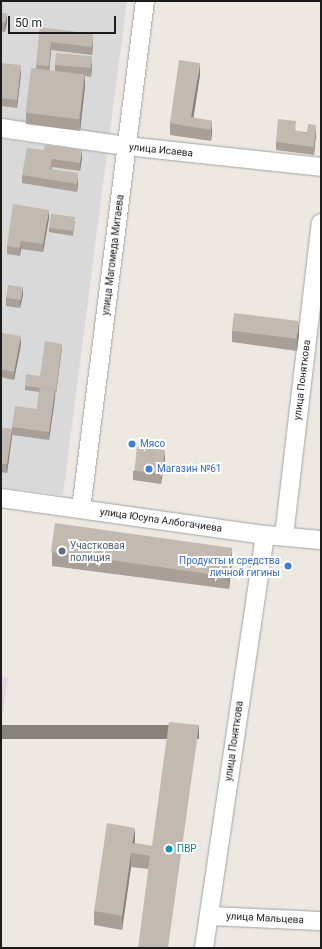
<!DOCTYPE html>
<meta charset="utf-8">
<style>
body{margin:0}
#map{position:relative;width:322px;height:949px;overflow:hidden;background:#ede9e2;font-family:Roboto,sans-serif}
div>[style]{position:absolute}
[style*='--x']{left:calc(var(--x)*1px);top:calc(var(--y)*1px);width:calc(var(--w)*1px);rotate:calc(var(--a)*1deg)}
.residential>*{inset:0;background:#dad9d9}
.industrial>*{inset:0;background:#e6d4e3}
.roads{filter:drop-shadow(0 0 1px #a3a3a3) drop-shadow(0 0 1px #a3a3a3)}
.minor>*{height:18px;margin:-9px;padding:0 9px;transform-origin:9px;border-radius:9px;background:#fff}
.wall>*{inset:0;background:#a79f98}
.shaded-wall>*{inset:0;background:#88827c;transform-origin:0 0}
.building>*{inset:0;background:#c2b9b1;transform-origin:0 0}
.dots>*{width:11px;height:11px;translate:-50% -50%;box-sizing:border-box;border:2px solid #fff;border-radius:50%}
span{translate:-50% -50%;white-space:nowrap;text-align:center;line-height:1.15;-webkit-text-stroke:4px #fff;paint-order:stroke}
.street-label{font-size:10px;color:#1c1c1c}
.shop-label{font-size:10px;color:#366cbe}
.left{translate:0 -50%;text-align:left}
.right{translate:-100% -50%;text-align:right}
.service-label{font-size:10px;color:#4e5e75}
.culture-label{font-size:10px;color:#0d838f}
.frame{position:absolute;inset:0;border:2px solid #1c1c1c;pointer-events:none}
.scale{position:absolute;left:8px;top:16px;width:108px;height:18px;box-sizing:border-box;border:2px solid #1c1c1c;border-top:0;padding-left:5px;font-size:12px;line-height:14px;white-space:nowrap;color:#1c1c1c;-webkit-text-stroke:3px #fff;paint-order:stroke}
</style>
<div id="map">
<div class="residential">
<i style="clip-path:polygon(1px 1px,127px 1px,109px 138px,1px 123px)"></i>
<i style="clip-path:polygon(1px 139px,107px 153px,63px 495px,1px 487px)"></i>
</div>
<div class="industrial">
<i style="clip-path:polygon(1px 677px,8px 678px,1px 724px)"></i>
</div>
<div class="roads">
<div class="minor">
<i style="--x:1;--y:128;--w:126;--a:8.2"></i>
<i style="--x:126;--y:146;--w:196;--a:6.1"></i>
<i style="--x:1;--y:498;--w:267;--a:8"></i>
<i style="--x:265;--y:535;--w:56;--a:5.1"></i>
<i style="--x:81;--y:509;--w:512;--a:-82.82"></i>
<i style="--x:284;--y:536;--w:315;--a:-83.3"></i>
<i style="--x:209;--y:916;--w:112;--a:2.6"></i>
<i style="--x:204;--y:948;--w:417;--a:-81.6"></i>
</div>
</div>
<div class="wall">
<i style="clip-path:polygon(1px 12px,7px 22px,5px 32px,1px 31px)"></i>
<i style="clip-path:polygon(40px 27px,93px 42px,92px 55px,51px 50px,49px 71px,55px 71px,55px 65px,92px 64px,91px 77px,85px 76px,85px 86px,80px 131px,26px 124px,26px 113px,36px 69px)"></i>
<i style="clip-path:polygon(1px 63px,21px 73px,17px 108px,1px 106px)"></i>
<i style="clip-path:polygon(200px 75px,193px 118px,212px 121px,212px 132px,211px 141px,170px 135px,170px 123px)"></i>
<i style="clip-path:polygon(296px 129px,295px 131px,316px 133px,314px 155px,276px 150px,276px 142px)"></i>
<i style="clip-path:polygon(44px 150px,82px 158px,80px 171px,52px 167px,52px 169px,78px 182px,77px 192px,22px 183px,22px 175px)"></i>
<i style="clip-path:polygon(49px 218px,43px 252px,21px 249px,20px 256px,7px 254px,7px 246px)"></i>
<i style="clip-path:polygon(75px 221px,73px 236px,49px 232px,49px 228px)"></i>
<i style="clip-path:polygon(23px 295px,20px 308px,6px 306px,6px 298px)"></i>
<i style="clip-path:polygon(232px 331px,299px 333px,297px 351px,232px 342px)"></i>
<i style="clip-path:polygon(1px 333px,21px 344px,14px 380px,1px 377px)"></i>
<i style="clip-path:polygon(62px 348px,49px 440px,12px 435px,7px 473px,1px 472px,1px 428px,12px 429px,12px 427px,37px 409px,39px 392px,25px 390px,25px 386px,40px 376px)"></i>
<i style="clip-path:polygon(165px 458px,161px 484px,133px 480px,133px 471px)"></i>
<i style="clip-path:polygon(52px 552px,232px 561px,229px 589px,52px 566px)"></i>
<i style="clip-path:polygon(199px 739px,148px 869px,131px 867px,122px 930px,94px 925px,94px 911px,135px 841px,134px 843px,152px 846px)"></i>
</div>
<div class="shaded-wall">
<i style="clip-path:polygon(7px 14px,7px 22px,5px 32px,5px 23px)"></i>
<i style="clip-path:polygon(93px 34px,93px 42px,92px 55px,92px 47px)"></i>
<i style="clip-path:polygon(51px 42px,51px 50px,49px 74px,49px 66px)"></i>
<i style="clip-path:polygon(92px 56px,92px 64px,91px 77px,91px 69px)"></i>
<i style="clip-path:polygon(200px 63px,200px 75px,192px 127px,191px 117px)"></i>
<i style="clip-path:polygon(21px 65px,21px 73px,17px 108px,17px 100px)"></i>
<i style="clip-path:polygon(85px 75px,85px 86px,80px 131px,80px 119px)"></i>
<i style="clip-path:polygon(212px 121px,212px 132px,211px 141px,211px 130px)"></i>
<i style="clip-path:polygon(316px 125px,316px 133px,314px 155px,314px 147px)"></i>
<i style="clip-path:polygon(82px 150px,82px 158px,80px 171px,80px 163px)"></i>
<i style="clip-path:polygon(78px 173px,78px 182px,77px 192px,77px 184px)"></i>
<i style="clip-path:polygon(49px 210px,49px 218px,43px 252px,43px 244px)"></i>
<i style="clip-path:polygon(21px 241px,21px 249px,20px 256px,20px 248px)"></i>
<i style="clip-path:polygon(23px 287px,23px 295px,20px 308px,20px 300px)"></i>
<i style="clip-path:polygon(299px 321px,299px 333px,297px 351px,297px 339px)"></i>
<i style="clip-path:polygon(21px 336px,21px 344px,14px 380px,14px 372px)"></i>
<i style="clip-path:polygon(62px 344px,62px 348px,56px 394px,56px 390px)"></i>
<i style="clip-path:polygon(55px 390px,55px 398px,49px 440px,49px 432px)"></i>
<i style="clip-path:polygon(12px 429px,12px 437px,7px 473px,7px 464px)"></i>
<i style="clip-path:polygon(165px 450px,165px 458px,161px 484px,161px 476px)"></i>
<i style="clip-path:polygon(232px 547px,232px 561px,229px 589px,229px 575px)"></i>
<i style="left:199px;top:725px;width:14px;height:225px;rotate:90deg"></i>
<i style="clip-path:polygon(135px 828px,135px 841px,133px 853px,132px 843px)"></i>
<i style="clip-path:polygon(131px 853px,131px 867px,122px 930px,122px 916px)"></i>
</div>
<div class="building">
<i style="clip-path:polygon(1px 12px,7px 14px,5px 23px,1px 23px)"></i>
<i style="clip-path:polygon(40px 27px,93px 34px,92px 47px,51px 42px,49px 66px,36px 65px)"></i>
<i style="left:56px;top:53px;width:36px;height:12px;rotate:5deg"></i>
<i style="clip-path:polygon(179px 60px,200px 63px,191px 117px,212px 121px,211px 130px,170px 123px)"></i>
<i style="clip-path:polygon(1px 63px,21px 65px,17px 100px,1px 98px)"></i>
<i style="left:31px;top:68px;width:54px;height:45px;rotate:7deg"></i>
<i style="clip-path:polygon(278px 119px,296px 121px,295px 131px,307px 133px,308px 124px,316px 125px,314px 147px,276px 142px)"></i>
<i style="clip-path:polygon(45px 144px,82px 150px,80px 163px,52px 159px,50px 169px,78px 173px,77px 184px,22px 175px,27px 148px,44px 150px)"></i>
<i style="clip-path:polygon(13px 204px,49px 210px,43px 244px,21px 241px,20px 248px,7px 246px)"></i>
<i style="left:51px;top:214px;width:24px;height:14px;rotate:7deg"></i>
<i style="left:8px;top:285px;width:15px;height:13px;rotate:8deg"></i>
<i style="left:234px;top:313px;width:65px;height:18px;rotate:7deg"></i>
<i style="clip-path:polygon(1px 333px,21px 336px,14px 372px,1px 369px)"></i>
<i style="clip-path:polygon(45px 341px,62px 344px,56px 390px,25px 386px,26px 374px,40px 376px)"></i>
<i style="clip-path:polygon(40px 388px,55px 390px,49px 432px,12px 427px,15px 406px,37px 409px)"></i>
<i style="clip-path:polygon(1px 428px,12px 429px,7px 464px,1px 464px)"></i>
<i style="left:137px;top:447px;width:28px;height:24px;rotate:6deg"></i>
<i style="left:55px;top:523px;width:179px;height:29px;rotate:8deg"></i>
<i style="clip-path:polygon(169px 722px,199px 725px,168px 948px,138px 948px,150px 856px,131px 853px,122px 916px,94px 911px,107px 823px,135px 828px,132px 843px,152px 846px)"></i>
</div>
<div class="dots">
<i style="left:132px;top:444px;background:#3f7fe0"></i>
<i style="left:149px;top:469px;background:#3f7fe0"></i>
<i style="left:62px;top:551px;background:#5c6f8a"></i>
<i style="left:288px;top:566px;background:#3f7fe0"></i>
<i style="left:169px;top:849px;background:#0f9aa8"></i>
</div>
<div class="street-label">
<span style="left:161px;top:150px;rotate:6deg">улица Исаева</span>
<span style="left:113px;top:255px;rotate:-83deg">улица Магомеда Митаева</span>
<span style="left:302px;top:380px;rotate:-83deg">улица Поняткова</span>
<span style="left:161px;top:520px;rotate:8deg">улица Юсупа Албогачиева</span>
<span style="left:234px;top:741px;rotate:-82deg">улица Поняткова</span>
<span style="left:265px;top:918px;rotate:3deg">улица Мальцева</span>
</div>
<div class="shop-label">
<span class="left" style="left:140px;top:444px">Мясо</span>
<span class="left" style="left:157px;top:469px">Магазин №61</span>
<span class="right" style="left:280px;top:566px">Продукты и средства<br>личной гигины</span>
</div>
<div class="service-label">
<span class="left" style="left:70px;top:551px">Участковая<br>полиция</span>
</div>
<div class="culture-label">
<span class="left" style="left:177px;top:849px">ПВР</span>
</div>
<div class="frame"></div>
<div class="scale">50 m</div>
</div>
